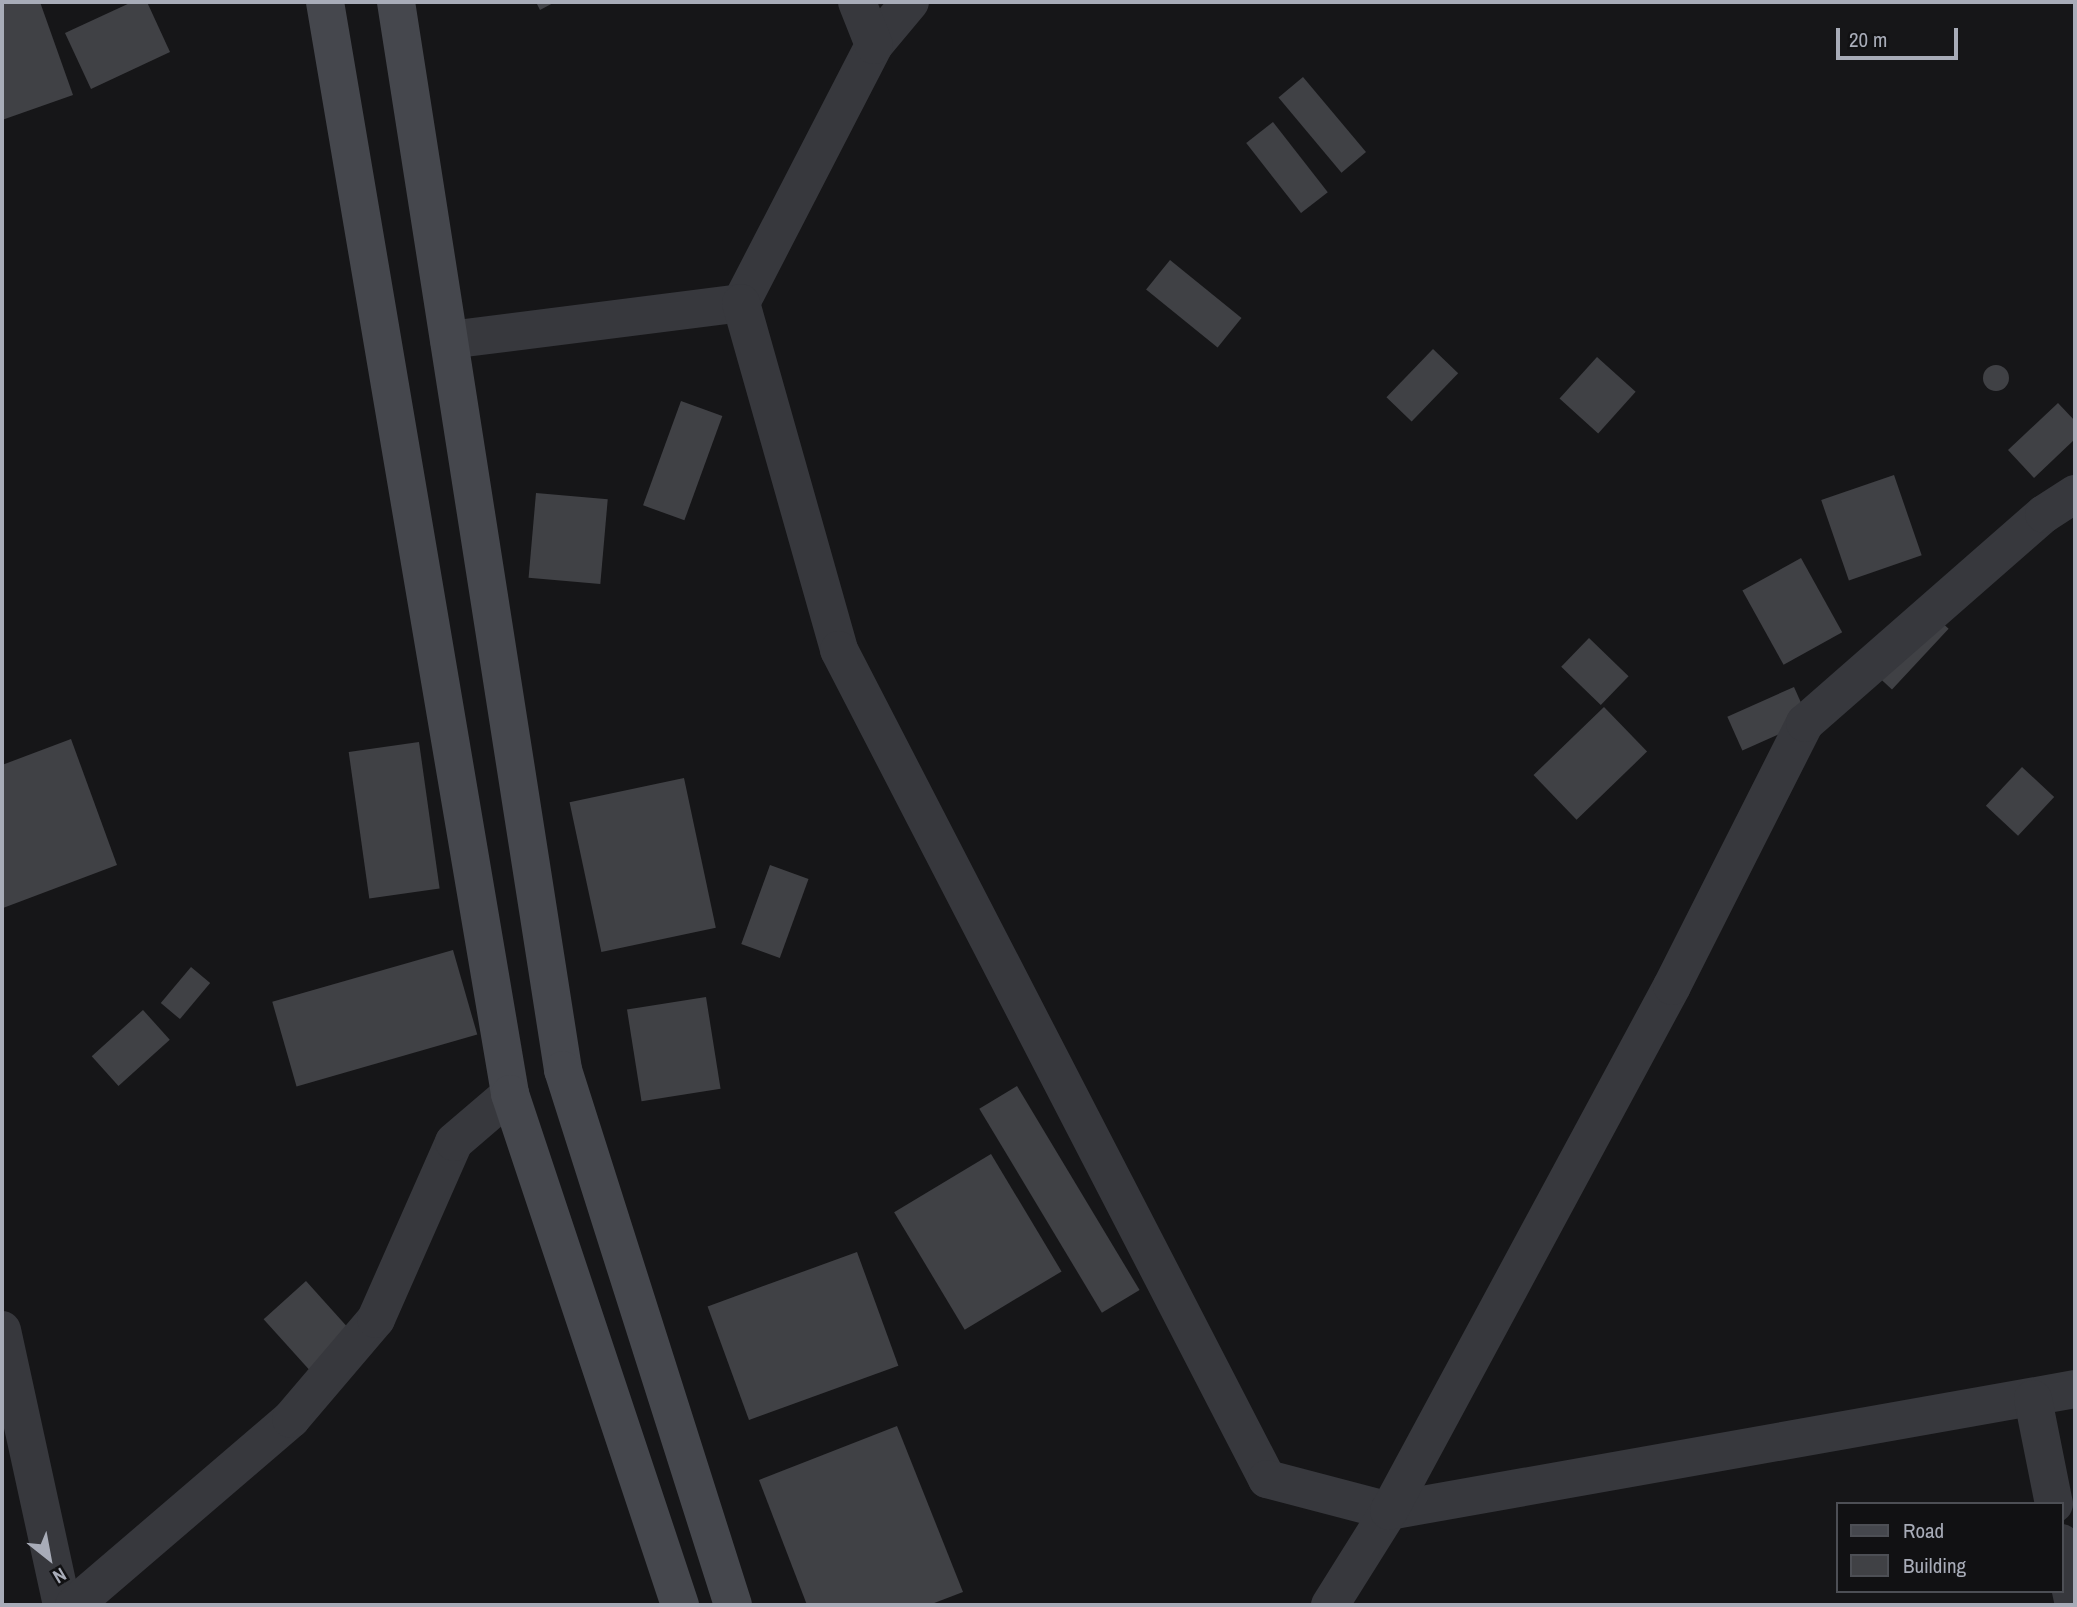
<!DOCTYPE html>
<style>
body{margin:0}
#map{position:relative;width:2077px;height:1607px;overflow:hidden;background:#161618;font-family:"Archivo Narrow",sans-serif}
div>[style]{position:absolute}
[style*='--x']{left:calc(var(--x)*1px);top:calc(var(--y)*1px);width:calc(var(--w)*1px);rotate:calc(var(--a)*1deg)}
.building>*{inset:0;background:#404145;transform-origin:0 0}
.round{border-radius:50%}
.minor>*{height:38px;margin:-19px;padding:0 19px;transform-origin:19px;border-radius:19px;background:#37383d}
.secondary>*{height:38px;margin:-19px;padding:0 19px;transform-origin:19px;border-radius:19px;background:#45474d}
span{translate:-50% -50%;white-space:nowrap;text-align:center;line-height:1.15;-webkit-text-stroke:6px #111113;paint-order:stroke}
.frame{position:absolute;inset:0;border:4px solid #a8acb8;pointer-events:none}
.legend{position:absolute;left:1836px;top:1502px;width:228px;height:91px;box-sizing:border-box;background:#111113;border:2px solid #4d4f55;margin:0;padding:9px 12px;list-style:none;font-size:21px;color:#a8acb8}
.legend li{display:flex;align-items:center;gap:14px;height:35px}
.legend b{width:35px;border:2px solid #4d4f55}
.north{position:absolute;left:14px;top:1523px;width:70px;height:70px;-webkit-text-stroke:5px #111113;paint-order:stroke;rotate:149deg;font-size:19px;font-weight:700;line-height:28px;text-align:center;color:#a8acb8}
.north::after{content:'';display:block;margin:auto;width:24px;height:32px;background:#a8acb8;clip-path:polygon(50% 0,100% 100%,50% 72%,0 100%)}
.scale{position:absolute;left:1836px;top:28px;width:122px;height:32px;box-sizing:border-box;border:4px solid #a8acb8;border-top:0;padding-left:9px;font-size:21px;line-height:24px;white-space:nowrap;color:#a8acb8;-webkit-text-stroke:5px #111113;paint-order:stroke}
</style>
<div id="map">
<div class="building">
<i style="clip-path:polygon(2px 2px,40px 2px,73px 95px,2px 120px)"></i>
<i style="clip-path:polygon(132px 2px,147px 2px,170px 52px,91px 89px,65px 33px)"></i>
<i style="clip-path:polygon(536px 2px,555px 2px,540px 10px)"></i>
<i style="left:1303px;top:77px;width:98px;height:32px;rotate:50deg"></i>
<i style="left:1273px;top:122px;width:89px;height:34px;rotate:52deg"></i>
<i style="left:1170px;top:260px;width:92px;height:38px;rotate:39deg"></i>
<i style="left:1433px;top:349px;width:35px;height:67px;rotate:44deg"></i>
<i style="left:1597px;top:357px;width:52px;height:56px;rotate:42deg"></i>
<i class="round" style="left:1983px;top:365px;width:26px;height:26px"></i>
<i style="left:681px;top:401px;width:44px;height:111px;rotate:20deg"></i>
<i style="clip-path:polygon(2058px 403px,2075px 421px,2075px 439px,2034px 478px,2008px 450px)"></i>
<i style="left:1894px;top:475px;width:85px;height:77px;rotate:71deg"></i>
<i style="left:536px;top:493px;width:72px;height:85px;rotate:5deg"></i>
<i style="left:1801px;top:558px;width:85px;height:67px;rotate:61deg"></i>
<i style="left:1923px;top:605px;width:35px;height:83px;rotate:43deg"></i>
<i style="left:1589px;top:638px;width:55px;height:40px;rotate:44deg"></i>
<i style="left:1794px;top:687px;width:37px;height:73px;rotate:66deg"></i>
<i style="left:1604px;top:707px;width:62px;height:98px;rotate:46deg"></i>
<i style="clip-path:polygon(71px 739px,117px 865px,3px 908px,2px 765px)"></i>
<i style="left:419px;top:742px;width:148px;height:71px;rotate:82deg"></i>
<i style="left:2022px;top:767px;width:44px;height:53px;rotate:43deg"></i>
<i style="left:684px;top:778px;width:153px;height:117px;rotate:78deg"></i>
<i style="left:770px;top:865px;width:41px;height:84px;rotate:20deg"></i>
<i style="left:453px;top:950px;width:88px;height:188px;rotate:74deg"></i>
<i style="left:191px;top:967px;width:25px;height:47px;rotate:40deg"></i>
<i style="left:706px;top:997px;width:93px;height:80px;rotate:81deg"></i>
<i style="left:143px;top:1010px;width:40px;height:69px;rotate:48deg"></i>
<i style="left:1017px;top:1086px;width:238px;height:44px;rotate:59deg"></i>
<i style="left:991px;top:1154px;width:137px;height:113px;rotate:59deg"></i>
<i style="left:857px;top:1252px;width:121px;height:159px;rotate:70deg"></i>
<i style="left:306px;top:1281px;width:88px;height:57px;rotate:48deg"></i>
<i style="clip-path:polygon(897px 1426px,963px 1592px,929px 1605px,807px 1605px,759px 1480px)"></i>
</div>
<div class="minor">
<i style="--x:874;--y:45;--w:56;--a:-50.1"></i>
<i style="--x:741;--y:303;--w:290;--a:-62.7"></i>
<i style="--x:874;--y:45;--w:46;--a:-111.6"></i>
<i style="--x:449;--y:340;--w:294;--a:-7.2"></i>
<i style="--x:741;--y:303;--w:361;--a:74.2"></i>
<i style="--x:839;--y:650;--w:933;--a:62.69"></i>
<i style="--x:1267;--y:1479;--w:126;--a:14.7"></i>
<i style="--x:1389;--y:1511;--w:697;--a:-10.08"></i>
<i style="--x:2;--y:1330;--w:281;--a:77.7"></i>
<i style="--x:2033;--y:1399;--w:107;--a:78.7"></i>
<i style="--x:2061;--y:1543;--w:63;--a:78.2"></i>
<i style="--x:74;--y:1605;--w:286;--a:-40.6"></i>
<i style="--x:291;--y:1419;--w:131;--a:-49.6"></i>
<i style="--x:376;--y:1319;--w:193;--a:-66.2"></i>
<i style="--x:454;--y:1142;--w:74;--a:-40.6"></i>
<i style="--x:1330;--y:1605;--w:111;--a:-57.9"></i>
<i style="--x:1389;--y:1511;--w:596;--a:-61.67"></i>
<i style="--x:1672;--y:986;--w:295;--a:-63.2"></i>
<i style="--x:1805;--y:723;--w:317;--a:-41.2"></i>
<i style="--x:2044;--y:514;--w:37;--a:-33"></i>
</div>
<div class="secondary">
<i style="--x:325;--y:2;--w:1108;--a:80.38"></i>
<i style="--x:510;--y:1094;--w:539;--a:71.6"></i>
<i style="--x:396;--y:2;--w:1081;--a:81.11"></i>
<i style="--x:563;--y:1070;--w:561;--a:72.37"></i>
</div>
<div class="frame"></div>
<ul class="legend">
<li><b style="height:9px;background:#45474d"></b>Road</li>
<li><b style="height:19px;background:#404145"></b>Building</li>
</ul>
<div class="north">N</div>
<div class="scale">20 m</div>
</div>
